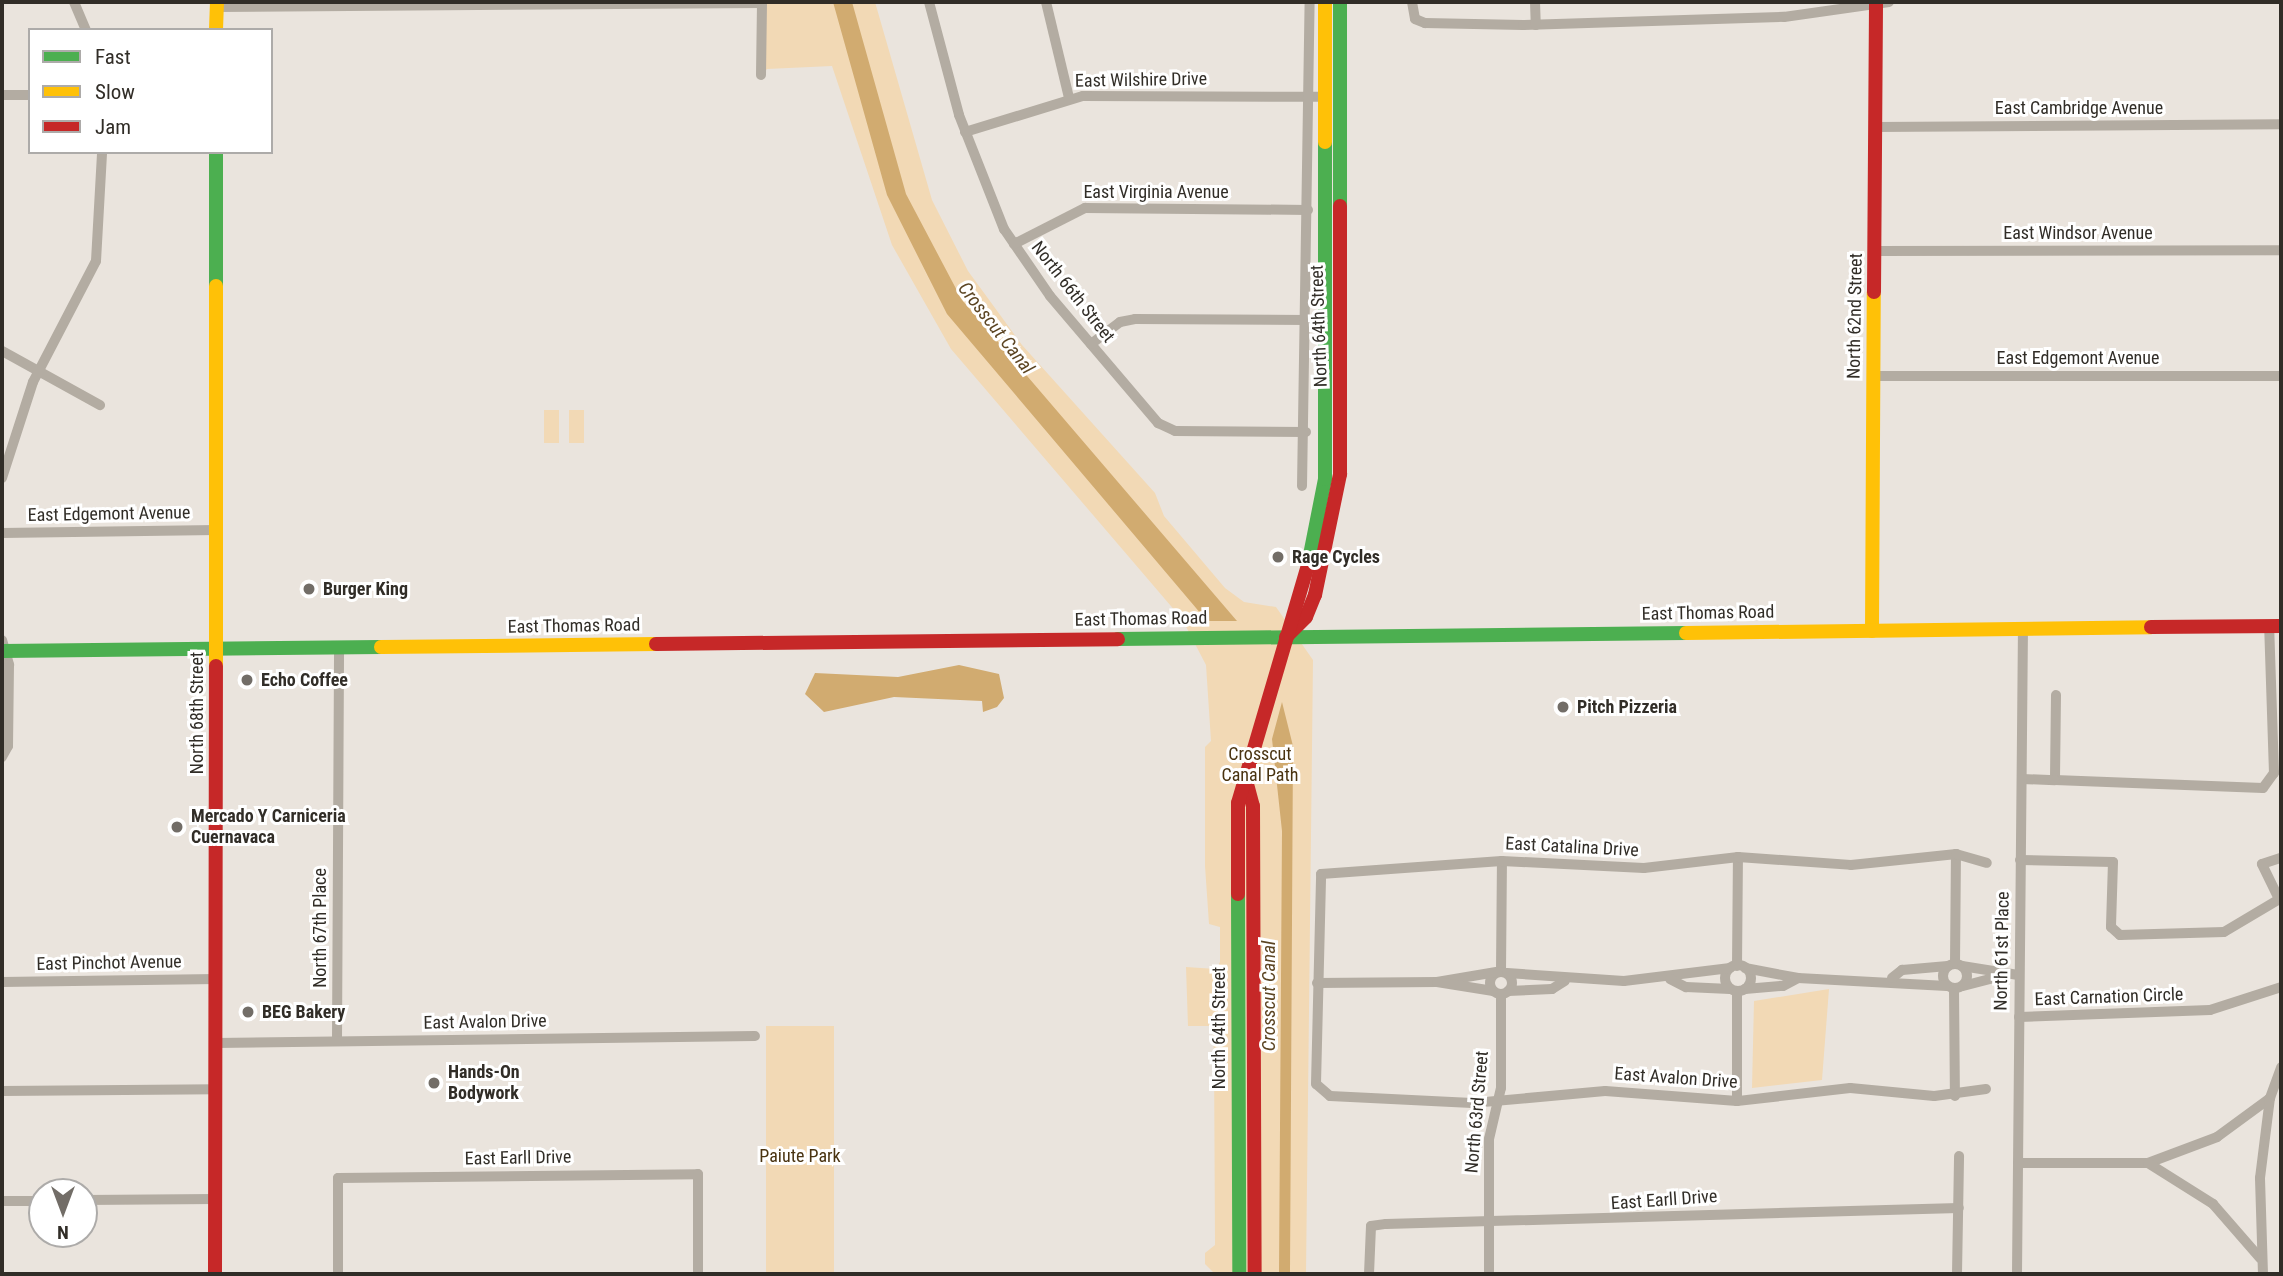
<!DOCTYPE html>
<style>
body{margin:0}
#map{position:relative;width:2283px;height:1276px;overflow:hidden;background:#eae4dd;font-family:"Roboto Condensed",sans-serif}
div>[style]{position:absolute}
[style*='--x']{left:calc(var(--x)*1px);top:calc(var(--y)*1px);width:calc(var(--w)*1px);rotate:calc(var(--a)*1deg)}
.green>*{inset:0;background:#f2d9b5;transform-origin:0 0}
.water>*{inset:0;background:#d1ab70}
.street>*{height:10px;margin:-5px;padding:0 5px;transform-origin:5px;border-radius:5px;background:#b3aca2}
.street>.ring{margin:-5px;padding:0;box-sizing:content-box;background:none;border:10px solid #b3aca2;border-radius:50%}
.fast>*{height:14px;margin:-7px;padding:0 7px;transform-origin:7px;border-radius:7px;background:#4caf50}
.slow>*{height:14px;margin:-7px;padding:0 7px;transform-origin:7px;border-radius:7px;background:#ffc107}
.jam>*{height:14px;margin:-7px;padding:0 7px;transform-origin:7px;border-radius:7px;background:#c62828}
.dots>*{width:19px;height:19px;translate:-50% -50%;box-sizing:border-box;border:4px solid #fff;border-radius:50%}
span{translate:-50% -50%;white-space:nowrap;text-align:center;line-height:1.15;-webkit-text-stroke:6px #fff;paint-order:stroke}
.street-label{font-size:18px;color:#312d27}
.poi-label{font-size:18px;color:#312d27;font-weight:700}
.left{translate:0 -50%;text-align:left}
.park-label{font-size:18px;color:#493310}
.water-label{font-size:19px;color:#5c4523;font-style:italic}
.frame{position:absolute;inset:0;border:4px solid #312d27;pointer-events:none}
.legend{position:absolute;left:28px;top:28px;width:245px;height:126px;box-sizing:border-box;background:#fff;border:2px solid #adaba9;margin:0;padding:9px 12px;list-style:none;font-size:21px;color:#312d27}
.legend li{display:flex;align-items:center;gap:14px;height:35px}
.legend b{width:35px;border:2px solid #adaba9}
.north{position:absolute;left:28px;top:1178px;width:70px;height:70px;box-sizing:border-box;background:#fff;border:2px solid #adaba9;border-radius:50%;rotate:180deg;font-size:19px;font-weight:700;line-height:28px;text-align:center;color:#312d27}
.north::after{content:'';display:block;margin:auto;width:24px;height:32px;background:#726d67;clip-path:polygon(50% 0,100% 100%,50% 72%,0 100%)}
</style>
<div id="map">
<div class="green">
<i style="clip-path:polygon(762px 2px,875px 2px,932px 200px,968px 271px,1022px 345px,1155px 493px,1164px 516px,1225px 588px,1244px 602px,1276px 607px,1313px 660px,1306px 1274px,1215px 1274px,1205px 1264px,1205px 1253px,1215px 1245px,1214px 1052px,1212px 1026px,1188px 1026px,1186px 967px,1216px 969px,1220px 962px,1220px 927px,1209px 924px,1205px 866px,1205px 747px,1211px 741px,1206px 665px,1182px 619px,951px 349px,892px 245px,832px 66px,767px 69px,761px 75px)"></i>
<i style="left:544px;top:410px;width:15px;height:33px"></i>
<i style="left:569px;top:410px;width:15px;height:33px"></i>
<i style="clip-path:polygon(1829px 989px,1822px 1080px,1752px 1088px,1754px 1001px)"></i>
<i style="left:766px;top:1026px;width:68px;height:248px"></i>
</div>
<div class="water">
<i style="clip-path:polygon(833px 2px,852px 2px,906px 194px,962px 300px,1237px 621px,1207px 621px,947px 314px,887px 195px)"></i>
<i style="clip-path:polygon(959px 665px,999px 674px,1004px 698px,997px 707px,983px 712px,982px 701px,894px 697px,824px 712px,805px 694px,815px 673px,898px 677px)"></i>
<i style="clip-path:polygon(1282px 702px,1293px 746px,1290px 1274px,1279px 1274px,1282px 831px,1272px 739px)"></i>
</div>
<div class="street">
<i style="--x:74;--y:2;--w:30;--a:67"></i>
<i style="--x:929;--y:2;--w:117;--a:75.1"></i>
<i style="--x:959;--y:115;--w:123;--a:68.5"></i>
<i style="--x:1004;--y:229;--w:81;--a:55.5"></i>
<i style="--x:1050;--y:296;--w:167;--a:49.6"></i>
<i style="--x:1158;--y:423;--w:19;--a:25"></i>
<i style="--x:1175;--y:431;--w:131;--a:0.4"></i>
<i style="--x:1046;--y:2;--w:99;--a:76.5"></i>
<i style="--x:1412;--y:2;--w:17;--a:80"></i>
<i style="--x:1415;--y:19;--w:11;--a:22"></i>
<i style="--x:1425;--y:23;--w:98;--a:1.2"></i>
<i style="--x:1523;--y:25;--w:261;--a:-1.8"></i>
<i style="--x:1784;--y:17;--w:106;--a:-8.1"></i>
<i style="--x:1535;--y:2;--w:23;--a:88"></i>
<i style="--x:217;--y:7;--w:545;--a:-0.42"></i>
<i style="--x:761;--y:75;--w:73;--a:-89.2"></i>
<i style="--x:2;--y:95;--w:28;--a:0"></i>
<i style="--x:1876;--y:127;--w:405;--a:-0.4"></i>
<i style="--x:965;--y:132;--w:123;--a:-17"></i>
<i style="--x:1083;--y:96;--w:241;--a:0.2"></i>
<i style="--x:1014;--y:244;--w:80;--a:-26.9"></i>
<i style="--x:1085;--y:208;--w:223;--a:0.5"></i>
<i style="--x:1875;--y:251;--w:406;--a:-0.1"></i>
<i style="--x:1091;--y:344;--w:36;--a:-37"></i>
<i style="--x:1120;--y:322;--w:15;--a:-11"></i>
<i style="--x:1135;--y:319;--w:173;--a:0.3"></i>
<i style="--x:2;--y:351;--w:112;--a:28.9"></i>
<i style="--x:1874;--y:376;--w:407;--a:0"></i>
<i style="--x:2;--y:478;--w:101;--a:-72.1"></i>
<i style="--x:33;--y:382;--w:136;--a:-62.5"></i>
<i style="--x:96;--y:261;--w:109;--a:-86.8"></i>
<i style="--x:1302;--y:486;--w:484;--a:-89.1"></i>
<i style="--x:2;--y:533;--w:214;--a:-0.8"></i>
<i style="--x:2;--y:640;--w:26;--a:74"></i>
<i style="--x:9;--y:665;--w:81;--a:90.7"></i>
<i style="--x:8;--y:746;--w:13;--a:119"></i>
<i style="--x:2056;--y:695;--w:85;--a:90.7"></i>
<i style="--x:2055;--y:780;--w:208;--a:2.2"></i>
<i style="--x:2263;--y:788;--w:19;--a:-54"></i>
<i style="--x:2274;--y:773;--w:147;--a:-91.9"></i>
<i style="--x:2022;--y:779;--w:33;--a:2"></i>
<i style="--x:2020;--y:860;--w:93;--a:1.2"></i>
<i style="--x:2113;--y:862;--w:65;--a:91.8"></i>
<i style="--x:2111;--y:927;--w:12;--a:42"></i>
<i style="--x:2120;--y:935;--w:104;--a:-1.7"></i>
<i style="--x:2224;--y:932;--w:66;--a:-30.8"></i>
<i style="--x:2279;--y:899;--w:39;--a:-116"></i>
<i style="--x:2262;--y:864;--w:20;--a:-18"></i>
<i class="ring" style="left:1943px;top:964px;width:14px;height:14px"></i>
<i style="--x:1955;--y:964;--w:110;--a:-89.5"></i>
<i class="ring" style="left:1725px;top:965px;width:16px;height:16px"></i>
<i style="--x:1737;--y:966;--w:109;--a:-89.5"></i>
<i style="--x:1962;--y:966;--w:57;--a:9.1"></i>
<i style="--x:1745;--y:968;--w:54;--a:10.7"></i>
<i style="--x:1798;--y:978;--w:149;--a:3.1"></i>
<i style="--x:1501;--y:971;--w:110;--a:-89.5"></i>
<i class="ring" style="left:1490px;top:972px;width:12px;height:12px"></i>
<i style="--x:1507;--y:973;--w:117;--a:3.9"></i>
<i style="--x:1624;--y:981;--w:107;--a:-7"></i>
<i style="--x:1892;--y:978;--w:13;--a:-39"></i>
<i style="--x:1902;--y:970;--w:46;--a:-5"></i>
<i style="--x:1670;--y:979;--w:18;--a:27"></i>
<i style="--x:1686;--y:987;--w:44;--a:2.6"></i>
<i style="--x:2;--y:982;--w:214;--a:-0.8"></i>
<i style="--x:1437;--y:982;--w:60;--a:-9.6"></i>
<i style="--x:1317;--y:983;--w:120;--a:-0.5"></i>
<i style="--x:1437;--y:982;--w:57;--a:9.1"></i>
<i style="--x:1963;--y:986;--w:43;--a:-14.7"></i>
<i style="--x:1745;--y:989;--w:38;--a:-5"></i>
<i style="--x:1783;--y:986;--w:17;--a:-28"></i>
<i style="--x:1954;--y:989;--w:107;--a:89.5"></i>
<i style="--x:1508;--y:991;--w:44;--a:-2.6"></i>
<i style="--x:1552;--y:989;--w:15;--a:-32"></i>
<i style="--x:2019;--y:1017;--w:191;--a:-2.1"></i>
<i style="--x:2210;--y:1010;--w:75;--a:-17.9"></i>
<i style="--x:337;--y:1041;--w:394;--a:-89.7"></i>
<i style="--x:216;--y:1043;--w:539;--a:-0.74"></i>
<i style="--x:1986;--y:1089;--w:52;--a:172.3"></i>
<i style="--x:1934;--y:1096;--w:84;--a:-174.6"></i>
<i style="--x:1850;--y:1088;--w:114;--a:173.4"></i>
<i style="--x:1737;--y:1101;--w:132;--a:-175.7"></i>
<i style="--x:1605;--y:1091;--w:134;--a:174.8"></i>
<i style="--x:1472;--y:1103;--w:142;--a:-177.2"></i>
<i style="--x:1330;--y:1096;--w:18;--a:-139"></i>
<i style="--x:1316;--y:1084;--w:210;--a:-88.6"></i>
<i style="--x:1321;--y:874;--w:181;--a:-4.1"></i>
<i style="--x:1502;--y:861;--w:142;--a:2.8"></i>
<i style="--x:1644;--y:868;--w:95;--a:-6.7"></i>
<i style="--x:1738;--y:857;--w:113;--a:4"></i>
<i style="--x:1851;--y:865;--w:106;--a:-6"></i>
<i style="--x:1956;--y:854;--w:32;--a:16"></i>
<i style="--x:2;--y:1091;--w:214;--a:-0.5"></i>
<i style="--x:1737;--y:1101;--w:110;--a:-90"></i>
<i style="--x:2018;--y:1163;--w:130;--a:0"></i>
<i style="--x:2148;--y:1163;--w:74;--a:-20.6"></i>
<i style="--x:2217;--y:1137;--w:66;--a:-36.3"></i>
<i style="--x:2148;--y:1163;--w:77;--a:32.2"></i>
<i style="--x:2213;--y:1204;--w:72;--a:49"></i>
<i style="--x:84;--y:1200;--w:131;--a:-0.4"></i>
<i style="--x:2;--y:1201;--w:40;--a:0"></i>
<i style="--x:338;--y:1274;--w:96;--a:-90"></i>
<i style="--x:338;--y:1178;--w:360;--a:-0.6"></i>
<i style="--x:698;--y:1174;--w:100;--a:90"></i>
<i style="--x:1369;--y:1274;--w:48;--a:-87.6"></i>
<i style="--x:1371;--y:1226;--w:15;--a:-8"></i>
<i style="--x:1386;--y:1224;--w:573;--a:-1.6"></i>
<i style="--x:1489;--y:1274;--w:135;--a:-90"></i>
<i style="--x:1489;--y:1139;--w:52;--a:-76.8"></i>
<i style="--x:1501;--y:1088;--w:94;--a:-90"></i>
<i style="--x:1957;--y:1274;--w:118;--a:-89"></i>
<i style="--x:2017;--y:1274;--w:645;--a:-89.47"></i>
<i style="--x:2263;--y:1274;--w:96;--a:-91.8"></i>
<i style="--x:2260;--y:1178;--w:81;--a:-82.9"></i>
<i style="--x:2270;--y:1098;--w:33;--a:-70"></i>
</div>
<div class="fast">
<i style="--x:1340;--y:2;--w:204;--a:90"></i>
<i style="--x:216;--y:286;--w:134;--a:-90"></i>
<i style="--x:1308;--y:565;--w:88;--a:-78.8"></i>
<i style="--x:1325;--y:479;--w:337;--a:-90"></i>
<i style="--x:1118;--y:639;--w:568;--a:-0.61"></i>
<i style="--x:2;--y:651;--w:379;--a:-0.6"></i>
<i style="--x:1238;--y:894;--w:380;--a:89.8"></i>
</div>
<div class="slow">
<i style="--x:1325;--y:2;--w:140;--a:90"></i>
<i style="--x:216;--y:30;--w:28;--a:-88"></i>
<i style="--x:1872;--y:631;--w:339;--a:-89.7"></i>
<i style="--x:1686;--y:633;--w:465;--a:-0.7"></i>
<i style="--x:381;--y:647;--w:275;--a:-0.6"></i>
<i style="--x:216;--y:666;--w:380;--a:-90"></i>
</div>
<div class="jam">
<i style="--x:1874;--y:292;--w:290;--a:-89.6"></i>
<i style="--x:2151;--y:627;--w:130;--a:-0.4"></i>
<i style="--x:1286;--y:637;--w:28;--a:-45"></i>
<i style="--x:1306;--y:617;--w:24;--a:-68"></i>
<i style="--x:1315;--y:595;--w:124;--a:-78.3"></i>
<i style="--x:1340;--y:474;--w:268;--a:-90"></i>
<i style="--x:656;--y:644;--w:462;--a:-0.6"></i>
<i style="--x:1247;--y:784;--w:23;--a:75"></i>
<i style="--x:1253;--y:806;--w:468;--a:89.8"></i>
<i style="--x:1238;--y:894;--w:91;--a:-90"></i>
<i style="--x:1238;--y:803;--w:248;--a:-73.6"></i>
<i style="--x:215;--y:1274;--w:608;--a:-89.91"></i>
</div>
<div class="dots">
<i style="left:1278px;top:557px;background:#726d67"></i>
<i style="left:309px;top:589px;background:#726d67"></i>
<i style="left:247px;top:680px;background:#726d67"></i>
<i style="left:1563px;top:707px;background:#726d67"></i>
<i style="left:177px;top:827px;background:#726d67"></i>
<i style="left:248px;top:1012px;background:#726d67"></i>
<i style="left:434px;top:1083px;background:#726d67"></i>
</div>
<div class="street-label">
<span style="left:1141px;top:80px;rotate:-1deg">East Wilshire Drive</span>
<span style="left:2079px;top:108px">East Cambridge Avenue</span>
<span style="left:1156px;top:192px">East Virginia Avenue</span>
<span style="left:2078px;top:233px">East Windsor Avenue</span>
<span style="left:1073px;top:292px;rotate:52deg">North 66th Street</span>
<span style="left:1855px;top:316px;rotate:-89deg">North 62nd Street</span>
<span style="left:1319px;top:326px;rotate:-92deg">North 64th Street</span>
<span style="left:2078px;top:358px">East Edgemont Avenue</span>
<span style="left:109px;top:514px;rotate:-1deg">East Edgemont Avenue</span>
<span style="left:1708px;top:613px;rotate:-1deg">East Thomas Road</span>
<span style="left:1141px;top:619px;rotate:-1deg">East Thomas Road</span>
<span style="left:574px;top:626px;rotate:-1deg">East Thomas Road</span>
<span style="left:197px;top:713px;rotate:-90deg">North 68th Street</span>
<span style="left:1572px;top:847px;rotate:3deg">East Catalina Drive</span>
<span style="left:320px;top:928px;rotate:-90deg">North 67th Place</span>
<span style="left:2002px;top:951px;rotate:-89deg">North 61st Place</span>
<span style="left:109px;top:963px;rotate:-1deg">East Pinchot Avenue</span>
<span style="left:2109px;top:997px;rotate:-2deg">East Carnation Circle</span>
<span style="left:485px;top:1022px;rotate:-1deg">East Avalon Drive</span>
<span style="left:1219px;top:1028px;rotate:-90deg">North 64th Street</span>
<span style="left:1676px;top:1078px;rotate:4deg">East Avalon Drive</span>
<span style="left:1477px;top:1112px;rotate:-85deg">North 63rd Street</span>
<span style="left:518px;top:1158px;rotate:-1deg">East Earll Drive</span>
<span style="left:1664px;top:1200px;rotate:-4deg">East Earll Drive</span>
</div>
<div class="poi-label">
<span class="left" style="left:1292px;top:557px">Rage Cycles</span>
<span class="left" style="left:323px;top:589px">Burger King</span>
<span class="left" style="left:261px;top:680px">Echo Coffee</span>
<span class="left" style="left:1577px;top:707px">Pitch Pizzeria</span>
<span class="left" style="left:191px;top:827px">Mercado Y Carniceria<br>Cuernavaca</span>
<span class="left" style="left:262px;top:1012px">BEG Bakery</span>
<span class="left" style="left:448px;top:1083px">Hands-On<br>Bodywork</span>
</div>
<div class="park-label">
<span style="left:1260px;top:765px">Crosscut<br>Canal Path</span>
<span style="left:800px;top:1156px">Paiute Park</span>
</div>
<div class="water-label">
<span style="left:996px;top:328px;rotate:52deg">Crosscut Canal</span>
<span style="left:1269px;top:996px;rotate:-90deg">Crosscut Canal</span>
</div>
<div class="frame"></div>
<ul class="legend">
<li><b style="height:9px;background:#4caf50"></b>Fast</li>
<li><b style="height:9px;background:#ffc107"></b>Slow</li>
<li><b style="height:9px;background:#c62828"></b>Jam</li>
</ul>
<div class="north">N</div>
</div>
